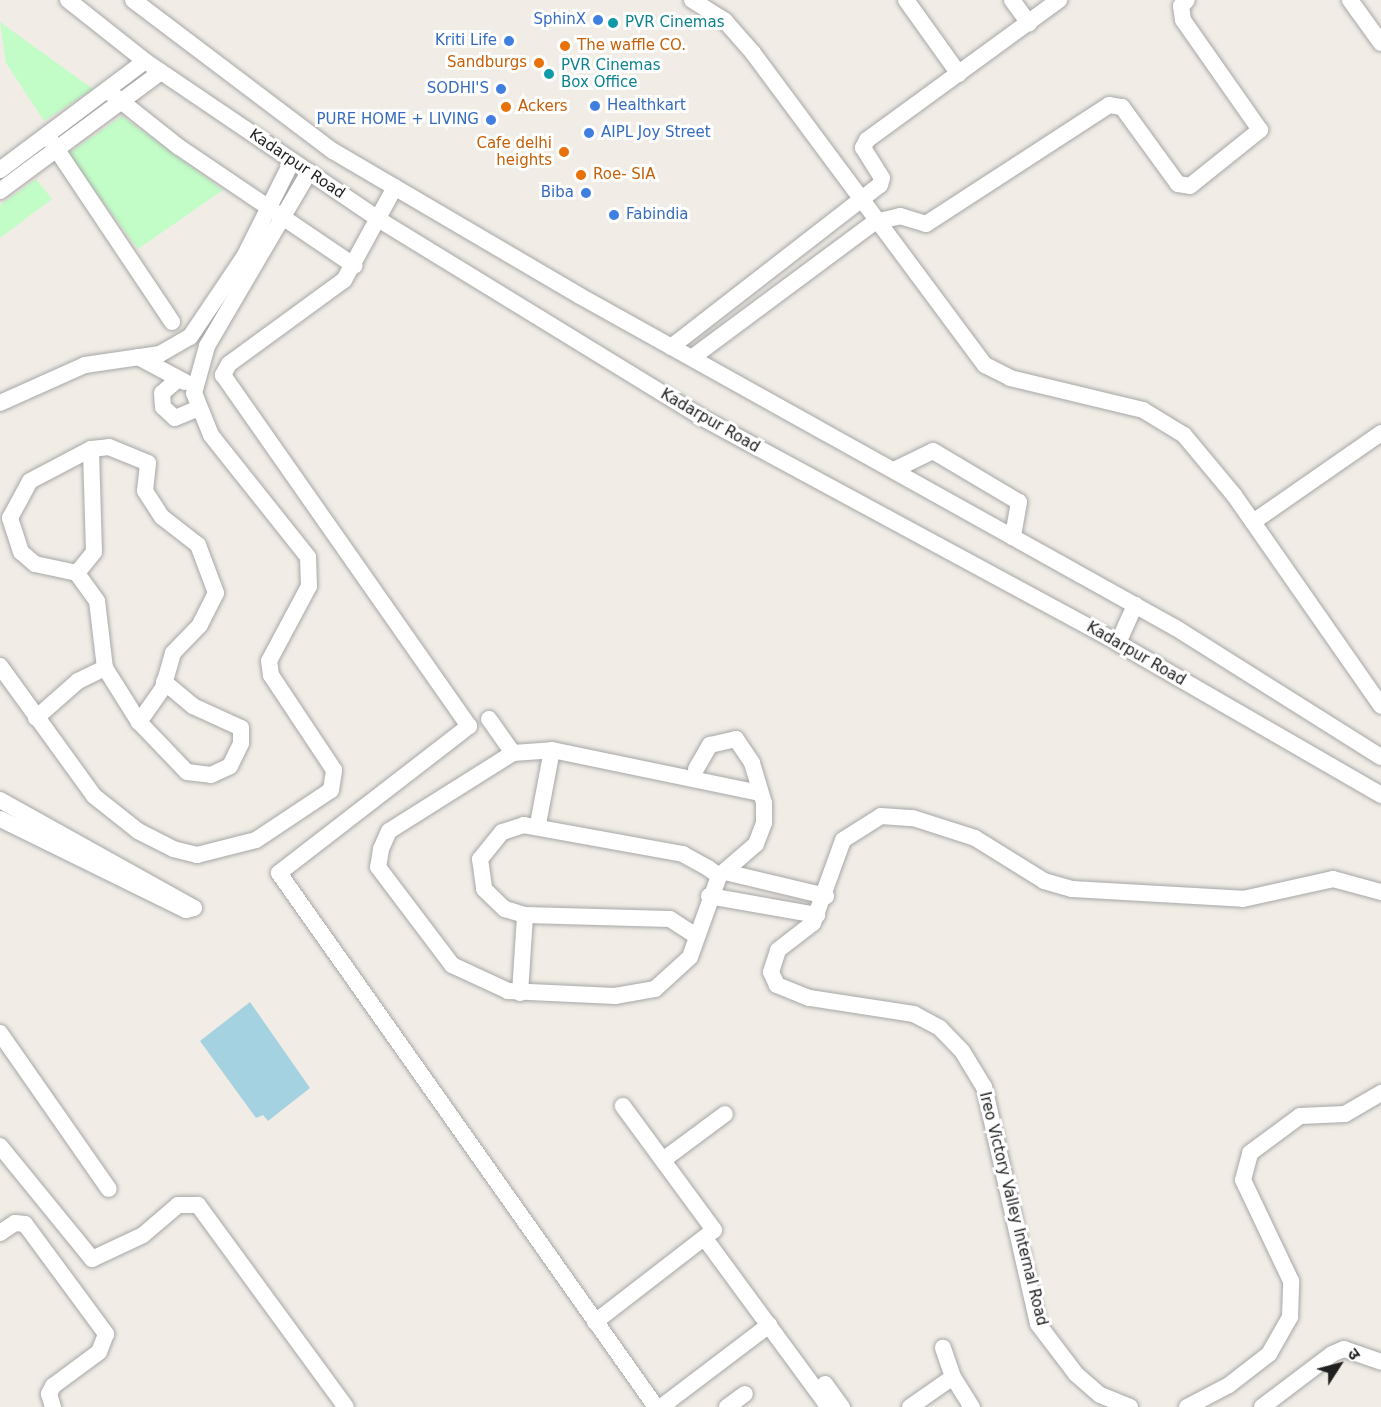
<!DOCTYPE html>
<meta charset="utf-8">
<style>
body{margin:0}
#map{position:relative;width:1381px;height:1407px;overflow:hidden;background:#f1ede6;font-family:"DejaVu Sans","Noto Sans Devanagari",sans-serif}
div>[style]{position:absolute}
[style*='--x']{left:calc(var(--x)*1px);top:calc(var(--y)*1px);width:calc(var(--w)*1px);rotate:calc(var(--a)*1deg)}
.park>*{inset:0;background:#c2fcc7}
.water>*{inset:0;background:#a4d2e0}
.roads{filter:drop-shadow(0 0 2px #a7a7a7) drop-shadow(0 0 2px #a7a7a7)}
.minor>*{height:16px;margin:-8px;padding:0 8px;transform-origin:8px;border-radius:8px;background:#fff}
.dots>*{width:16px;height:16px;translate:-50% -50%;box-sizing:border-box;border:3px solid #fff;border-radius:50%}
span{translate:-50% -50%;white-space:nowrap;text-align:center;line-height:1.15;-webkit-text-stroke:6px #fff;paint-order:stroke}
.shop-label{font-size:15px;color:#366cbe}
.right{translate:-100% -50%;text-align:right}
.left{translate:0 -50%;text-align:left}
.culture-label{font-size:15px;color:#0d838f}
.food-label{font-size:15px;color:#c56008}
.street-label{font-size:15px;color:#202020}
.north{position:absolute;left:1309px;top:1335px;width:60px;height:60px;-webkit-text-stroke:4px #fff;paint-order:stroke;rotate:54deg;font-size:16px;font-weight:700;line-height:24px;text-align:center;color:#202020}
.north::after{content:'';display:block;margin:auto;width:21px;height:27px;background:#202020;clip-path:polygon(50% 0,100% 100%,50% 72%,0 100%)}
</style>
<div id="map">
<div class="park">
<i style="clip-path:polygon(0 22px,93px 89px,44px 121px,6px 63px)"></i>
<i style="clip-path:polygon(122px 116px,223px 190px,138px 249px,68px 154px)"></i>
<i style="clip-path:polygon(36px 179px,52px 199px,0 238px,0 205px)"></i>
</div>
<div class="water">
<i style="clip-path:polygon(250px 1002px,310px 1088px,268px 1121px,263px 1115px,256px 1118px,200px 1041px)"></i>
</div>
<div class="roads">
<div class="minor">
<i style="--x:68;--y:0;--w:98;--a:38.4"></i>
<i style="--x:145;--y:61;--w:282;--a:34.1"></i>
<i style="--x:378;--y:219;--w:377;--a:31.5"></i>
<i style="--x:699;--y:416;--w:477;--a:28.4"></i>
<i style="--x:1118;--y:643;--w:304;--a:30"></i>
<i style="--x:133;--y:0;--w:251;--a:37.1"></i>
<i style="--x:333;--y:151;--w:286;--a:30.4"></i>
<i style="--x:580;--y:296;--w:682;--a:29.12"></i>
<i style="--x:1176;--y:628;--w:242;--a:32.2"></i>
<i style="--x:692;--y:0;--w:39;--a:32"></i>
<i style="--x:725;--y:21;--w:43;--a:48.8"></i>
<i style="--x:753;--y:53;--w:389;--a:53.4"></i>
<i style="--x:985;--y:365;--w:28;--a:27"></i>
<i style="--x:1010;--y:378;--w:137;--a:13.5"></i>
<i style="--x:1143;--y:410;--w:48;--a:31.4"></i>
<i style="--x:1184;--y:435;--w:78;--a:50.2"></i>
<i style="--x:1234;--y:495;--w:257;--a:55.1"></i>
<i style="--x:906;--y:0;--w:91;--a:54.4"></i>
<i style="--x:1012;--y:0;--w:29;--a:54"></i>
<i style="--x:1350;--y:0;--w:53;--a:54.2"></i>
<i style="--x:107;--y:90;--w:92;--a:38.4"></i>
<i style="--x:179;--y:147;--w:212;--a:34.1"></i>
<i style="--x:47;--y:135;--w:225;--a:56.2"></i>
<i style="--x:0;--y:170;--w:181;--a:-36.9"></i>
<i style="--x:395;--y:187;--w:106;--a:118.7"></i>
<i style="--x:344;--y:280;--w:142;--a:143.9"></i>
<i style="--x:229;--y:364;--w:13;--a:119"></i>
<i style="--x:223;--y:375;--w:429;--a:55"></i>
<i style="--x:469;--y:726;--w:240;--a:142.3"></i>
<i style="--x:279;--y:873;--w:654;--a:54.78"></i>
<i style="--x:0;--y:191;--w:200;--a:-36.5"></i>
<i style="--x:671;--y:347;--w:264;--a:-37.8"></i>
<i style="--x:880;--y:185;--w:7;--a:-74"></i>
<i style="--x:882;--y:178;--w:36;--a:-122"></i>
<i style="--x:863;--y:148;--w:9;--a:-63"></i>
<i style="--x:867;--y:140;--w:238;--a:-36.1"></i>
<i style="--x:138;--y:357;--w:53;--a:28"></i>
<i style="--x:693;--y:357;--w:227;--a:-36.6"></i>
<i style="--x:875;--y:222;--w:26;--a:-13"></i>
<i style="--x:900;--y:216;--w:27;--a:17"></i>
<i style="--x:926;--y:224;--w:218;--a:-33"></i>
<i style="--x:1109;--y:105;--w:13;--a:9"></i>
<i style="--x:1122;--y:107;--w:95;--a:54"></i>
<i style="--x:1178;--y:184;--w:12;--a:9"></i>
<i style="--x:1190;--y:186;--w:90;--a:-38.7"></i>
<i style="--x:1260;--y:130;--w:134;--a:-125"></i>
<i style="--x:1183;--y:20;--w:14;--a:-98"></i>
<i style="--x:1181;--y:6;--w:8;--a:-45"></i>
<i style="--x:176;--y:381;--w:18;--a:139"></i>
<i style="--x:162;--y:393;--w:14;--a:86"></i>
<i style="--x:163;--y:407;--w:16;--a:43"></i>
<i style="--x:175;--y:418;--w:23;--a:-23"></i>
<i style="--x:0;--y:403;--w:93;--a:-24.1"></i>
<i style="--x:85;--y:365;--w:76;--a:-8.3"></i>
<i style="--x:160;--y:354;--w:34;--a:-30"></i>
<i style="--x:190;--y:337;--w:97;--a:-56"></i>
<i style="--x:244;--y:257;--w:107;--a:-63.4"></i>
<i style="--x:894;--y:470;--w:43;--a:-26"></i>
<i style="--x:933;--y:451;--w:100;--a:30.7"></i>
<i style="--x:1019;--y:502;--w:36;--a:100"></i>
<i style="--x:1253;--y:522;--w:156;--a:-34.8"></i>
<i style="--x:77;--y:573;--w:43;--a:-167.9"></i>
<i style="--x:35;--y:564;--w:18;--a:-139"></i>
<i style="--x:21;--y:552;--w:36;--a:-108"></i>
<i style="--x:10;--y:518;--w:42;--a:-61.6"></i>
<i style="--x:30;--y:481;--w:69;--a:-27.7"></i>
<i style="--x:1118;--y:643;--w:42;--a:-65.9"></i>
<i style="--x:0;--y:666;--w:160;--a:54.1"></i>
<i style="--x:94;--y:796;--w:56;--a:38.5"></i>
<i style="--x:138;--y:831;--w:39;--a:27"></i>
<i style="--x:173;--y:849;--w:25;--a:14"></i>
<i style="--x:197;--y:855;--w:61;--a:-14.3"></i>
<i style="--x:256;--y:840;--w:90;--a:-33.7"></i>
<i style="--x:331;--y:790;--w:20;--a:-81"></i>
<i style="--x:334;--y:770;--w:114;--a:-123.6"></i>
<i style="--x:271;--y:675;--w:14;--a:-98"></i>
<i style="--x:269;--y:661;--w:85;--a:-61.9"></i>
<i style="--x:309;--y:586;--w:29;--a:-92"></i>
<i style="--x:308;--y:557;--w:156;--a:-128.5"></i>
<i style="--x:211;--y:435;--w:45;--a:-112"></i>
<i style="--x:194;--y:393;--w:49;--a:-74.5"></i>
<i style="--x:207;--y:346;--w:202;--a:-59.6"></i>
<i style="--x:36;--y:718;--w:56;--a:-41.4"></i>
<i style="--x:78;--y:681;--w:30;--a:-26"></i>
<i style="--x:105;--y:668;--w:67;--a:-96.8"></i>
<i style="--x:97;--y:601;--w:34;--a:-126"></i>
<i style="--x:77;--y:573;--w:27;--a:-51"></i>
<i style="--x:94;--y:552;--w:103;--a:-91.7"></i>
<i style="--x:91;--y:449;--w:18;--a:-6"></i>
<i style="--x:109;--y:447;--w:42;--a:22.3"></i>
<i style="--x:148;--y:463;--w:28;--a:96"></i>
<i style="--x:145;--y:491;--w:31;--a:57"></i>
<i style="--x:162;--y:517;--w:46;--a:37.9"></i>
<i style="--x:198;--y:545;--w:51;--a:69.4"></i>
<i style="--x:216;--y:593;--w:36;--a:117"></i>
<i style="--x:200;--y:625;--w:39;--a:134"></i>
<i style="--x:173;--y:653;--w:36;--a:106"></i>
<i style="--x:163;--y:688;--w:42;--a:125.2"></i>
<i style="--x:139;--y:722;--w:64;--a:-122.2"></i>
<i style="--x:489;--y:719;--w:42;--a:54.8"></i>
<i style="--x:513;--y:753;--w:39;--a:-4"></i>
<i style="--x:552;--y:750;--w:212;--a:11.7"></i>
<i style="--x:139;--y:722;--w:69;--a:46.2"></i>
<i style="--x:187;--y:772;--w:24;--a:7"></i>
<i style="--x:211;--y:775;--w:21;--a:-25"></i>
<i style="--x:230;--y:766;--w:25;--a:-64"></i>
<i style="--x:241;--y:743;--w:15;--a:-90"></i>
<i style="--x:241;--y:728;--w:53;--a:-155.4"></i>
<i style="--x:193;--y:706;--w:38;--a:-140"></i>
<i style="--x:513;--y:753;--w:146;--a:147.8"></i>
<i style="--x:389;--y:831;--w:20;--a:114"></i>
<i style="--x:381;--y:849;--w:18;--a:99"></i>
<i style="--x:378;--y:867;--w:123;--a:52.9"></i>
<i style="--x:452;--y:965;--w:62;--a:24.9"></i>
<i style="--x:508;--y:991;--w:107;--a:2.7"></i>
<i style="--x:615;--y:996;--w:41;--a:-9.9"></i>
<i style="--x:655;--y:989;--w:47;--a:-42.4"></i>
<i style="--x:690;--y:957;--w:86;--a:-70.3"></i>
<i style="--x:719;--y:876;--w:14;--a:-144"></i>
<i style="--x:708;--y:868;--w:29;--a:-151"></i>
<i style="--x:683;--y:854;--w:162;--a:-169.7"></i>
<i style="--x:524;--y:825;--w:23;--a:162"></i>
<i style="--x:502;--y:832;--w:35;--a:129"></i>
<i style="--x:480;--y:859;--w:30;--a:82"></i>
<i style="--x:484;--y:889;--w:29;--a:44"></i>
<i style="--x:505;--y:909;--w:21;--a:17"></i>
<i style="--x:525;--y:915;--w:145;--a:1.6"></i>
<i style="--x:670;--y:919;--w:31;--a:33"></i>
<i style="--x:696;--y:769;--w:28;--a:-60"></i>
<i style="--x:710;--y:745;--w:27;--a:-13"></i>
<i style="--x:736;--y:739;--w:29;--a:56"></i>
<i style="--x:752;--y:763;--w:42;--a:73.3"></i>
<i style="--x:764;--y:803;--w:20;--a:90"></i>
<i style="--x:764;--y:823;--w:22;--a:111"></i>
<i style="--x:756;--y:844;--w:49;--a:139.1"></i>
<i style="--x:0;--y:800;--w:222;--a:29.1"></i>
<i style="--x:194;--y:908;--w:8;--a:166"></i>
<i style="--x:186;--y:910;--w:207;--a:-153.9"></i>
<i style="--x:538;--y:824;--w:75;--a:-79.3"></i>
<i style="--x:725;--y:872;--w:104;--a:13.4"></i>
<i style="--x:709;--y:896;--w:110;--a:10"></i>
<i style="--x:520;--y:993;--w:78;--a:-86.3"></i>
<i style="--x:0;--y:1033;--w:190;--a:55.1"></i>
<i style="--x:0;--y:1146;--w:146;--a:50.8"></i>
<i style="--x:92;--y:1259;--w:56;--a:-25.2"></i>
<i style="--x:143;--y:1235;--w:46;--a:-40.6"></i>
<i style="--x:178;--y:1205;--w:20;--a:0"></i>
<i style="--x:198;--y:1205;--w:250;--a:53.8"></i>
<i style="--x:663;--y:1160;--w:77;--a:-36.6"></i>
<i style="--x:0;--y:1233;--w:18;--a:-34"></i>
<i style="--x:15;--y:1223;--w:10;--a:6"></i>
<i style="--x:25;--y:1224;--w:137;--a:53.6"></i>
<i style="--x:106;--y:1334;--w:19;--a:111"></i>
<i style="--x:99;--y:1352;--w:57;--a:143.5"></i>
<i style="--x:53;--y:1386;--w:9;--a:117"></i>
<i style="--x:49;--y:1394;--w:14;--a:73"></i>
<i style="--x:706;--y:1240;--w:205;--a:53.7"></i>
<i style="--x:595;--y:1322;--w:150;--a:-37.7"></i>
<i style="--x:714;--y:1230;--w:154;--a:-126.3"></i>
<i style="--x:953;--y:1377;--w:36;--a:58"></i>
<i style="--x:825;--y:1384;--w:29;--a:54"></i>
<i style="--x:661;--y:1407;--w:136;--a:-37.2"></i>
<i style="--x:727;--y:1407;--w:22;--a:-36"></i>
<i style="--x:910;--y:1407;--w:52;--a:-34.9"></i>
<i style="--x:953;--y:1377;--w:31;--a:-109"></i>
<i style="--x:1130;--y:1407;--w:32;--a:-158"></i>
<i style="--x:1100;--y:1395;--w:32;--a:-139"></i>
<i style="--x:1076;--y:1374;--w:63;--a:-127.2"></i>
<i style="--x:1038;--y:1324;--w:243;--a:-102.8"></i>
<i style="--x:984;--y:1087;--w:42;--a:-121.4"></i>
<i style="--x:962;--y:1051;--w:32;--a:-134"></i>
<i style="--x:940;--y:1028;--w:30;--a:-152"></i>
<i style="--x:914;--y:1014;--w:106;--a:-171.3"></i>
<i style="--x:809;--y:998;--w:35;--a:-158"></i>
<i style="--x:777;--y:985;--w:14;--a:-115"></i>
<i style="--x:771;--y:972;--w:23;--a:-72"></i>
<i style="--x:778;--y:950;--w:44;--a:-37.6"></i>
<i style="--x:813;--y:923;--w:88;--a:-70.1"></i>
<i style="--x:843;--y:840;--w:45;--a:-32.3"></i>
<i style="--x:881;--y:816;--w:32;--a:4"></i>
<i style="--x:913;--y:818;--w:65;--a:17.9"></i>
<i style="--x:975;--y:838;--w:81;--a:31.9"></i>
<i style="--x:1044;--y:881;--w:29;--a:16"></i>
<i style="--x:1072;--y:889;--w:171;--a:3.3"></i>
<i style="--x:1243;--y:899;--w:92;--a:-12.5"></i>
<i style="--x:1333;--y:879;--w:50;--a:15.2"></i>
<i style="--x:1187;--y:1407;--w:47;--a:-27.6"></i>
<i style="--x:1229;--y:1385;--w:51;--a:-37.8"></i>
<i style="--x:1269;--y:1354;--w:43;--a:-60.4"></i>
<i style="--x:1290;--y:1317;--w:36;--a:-88"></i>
<i style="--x:1291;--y:1281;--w:112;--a:-115.4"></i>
<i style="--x:1243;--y:1180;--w:28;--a:-75"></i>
<i style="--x:1250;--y:1153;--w:62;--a:-36.5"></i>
<i style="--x:1300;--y:1116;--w:45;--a:-2.5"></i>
<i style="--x:1345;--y:1114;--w:42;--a:-30.3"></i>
<i style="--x:1262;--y:1407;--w:88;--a:-37.1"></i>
<i style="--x:1332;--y:1354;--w:13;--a:-23"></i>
<i style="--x:1344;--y:1349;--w:39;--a:19"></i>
</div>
</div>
<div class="dots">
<i style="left:598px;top:20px;background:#3f7fe0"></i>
<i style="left:613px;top:23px;background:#0f9aa8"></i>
<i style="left:509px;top:41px;background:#3f7fe0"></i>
<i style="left:565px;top:46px;background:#e8710a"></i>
<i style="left:539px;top:63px;background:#e8710a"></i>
<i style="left:549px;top:74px;background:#0f9aa8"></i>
<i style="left:501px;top:89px;background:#3f7fe0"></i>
<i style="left:595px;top:106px;background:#3f7fe0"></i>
<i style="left:506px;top:107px;background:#e8710a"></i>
<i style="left:491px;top:120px;background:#3f7fe0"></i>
<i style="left:589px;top:133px;background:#3f7fe0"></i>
<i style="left:564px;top:152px;background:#e8710a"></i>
<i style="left:581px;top:175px;background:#e8710a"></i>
<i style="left:586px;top:193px;background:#3f7fe0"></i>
<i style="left:614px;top:215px;background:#3f7fe0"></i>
</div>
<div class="shop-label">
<span class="right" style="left:586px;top:20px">SphinX</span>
<span class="right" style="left:497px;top:41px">Kriti Life</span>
<span class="right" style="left:489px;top:89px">SODHI'S</span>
<span class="left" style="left:607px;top:106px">Healthkart</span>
<span class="right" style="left:479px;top:120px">PURE HOME + LIVING</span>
<span class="left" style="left:601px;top:133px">AIPL Joy Street</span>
<span class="right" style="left:574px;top:193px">Biba</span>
<span class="left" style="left:626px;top:215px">Fabindia</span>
</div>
<div class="culture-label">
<span class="left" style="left:625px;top:23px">PVR Cinemas</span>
<span class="left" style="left:561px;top:74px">PVR Cinemas<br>Box Office</span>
</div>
<div class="food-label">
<span class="left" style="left:577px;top:46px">The waffle CO.</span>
<span class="right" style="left:527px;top:63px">Sandburgs</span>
<span class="left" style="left:518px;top:107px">Ackers</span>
<span class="right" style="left:552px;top:152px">Cafe delhi<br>heights</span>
<span class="left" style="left:593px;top:175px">Roe- SIA</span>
</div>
<div class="street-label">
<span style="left:297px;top:164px;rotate:34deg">Kadarpur Road</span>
<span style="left:710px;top:421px;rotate:30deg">Kadarpur Road</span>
<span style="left:1136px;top:654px;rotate:30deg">Kadarpur Road</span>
<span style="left:1013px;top:1209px;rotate:76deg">Ireo Victory Valley Internal Road</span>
</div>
<div class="north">उ</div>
</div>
